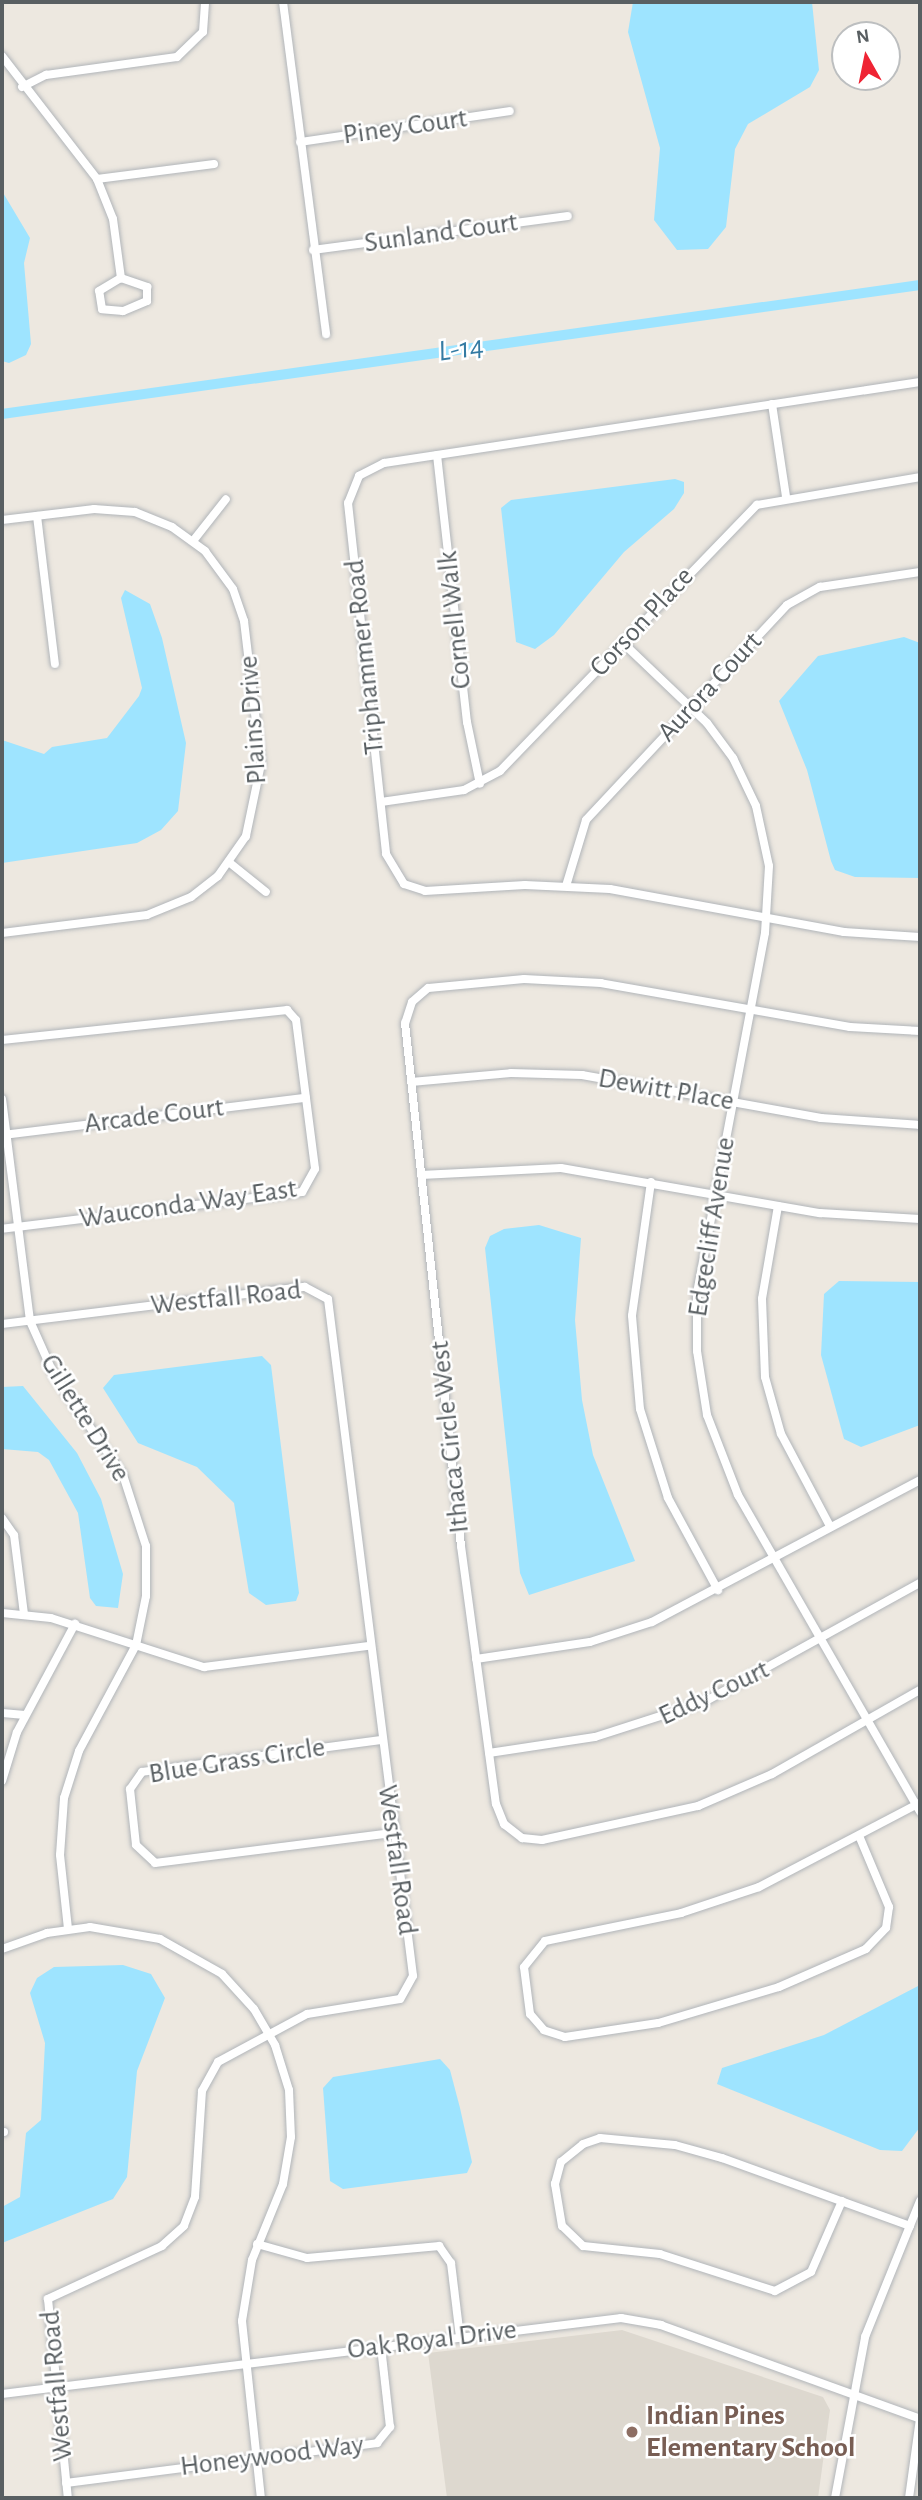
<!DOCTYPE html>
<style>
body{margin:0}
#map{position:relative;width:922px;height:2500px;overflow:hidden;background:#ede8e0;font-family:"Alegreya Sans",sans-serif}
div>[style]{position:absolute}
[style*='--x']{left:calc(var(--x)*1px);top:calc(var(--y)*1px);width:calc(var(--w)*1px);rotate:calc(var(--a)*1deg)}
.education>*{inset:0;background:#ddd8cf}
.water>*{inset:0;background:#9ee4ff}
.canal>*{height:10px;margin:-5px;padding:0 5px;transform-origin:5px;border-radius:5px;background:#9ee4ff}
.roads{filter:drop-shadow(0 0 2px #b1b5b9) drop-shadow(0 0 2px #b1b5b9)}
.street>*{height:8px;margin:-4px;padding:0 4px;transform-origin:4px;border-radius:4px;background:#fff}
.dots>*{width:19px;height:19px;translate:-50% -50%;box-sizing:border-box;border:4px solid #fff;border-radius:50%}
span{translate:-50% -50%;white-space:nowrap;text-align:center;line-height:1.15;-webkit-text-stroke:5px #fff;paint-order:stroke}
.street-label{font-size:28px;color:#595f62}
.education-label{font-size:28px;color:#785e54;font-weight:700}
.left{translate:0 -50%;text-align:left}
.water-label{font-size:30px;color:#347ba3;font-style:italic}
.frame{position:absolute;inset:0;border:4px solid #595f62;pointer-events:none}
.north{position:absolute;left:831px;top:21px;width:70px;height:70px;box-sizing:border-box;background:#fff;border:2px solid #bdbfc0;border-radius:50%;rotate:351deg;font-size:19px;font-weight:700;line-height:28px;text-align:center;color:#595f62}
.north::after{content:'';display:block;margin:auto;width:24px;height:32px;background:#ef2434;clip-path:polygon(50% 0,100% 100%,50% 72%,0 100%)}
</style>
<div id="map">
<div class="education">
<i style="clip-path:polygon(622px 2330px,823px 2397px,830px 2410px,818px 2498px,447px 2498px,428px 2353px)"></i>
</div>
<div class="water">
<i style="clip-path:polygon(633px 2px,812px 2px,819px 70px,810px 87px,748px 124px,735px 149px,726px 227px,708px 249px,677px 250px,654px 220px,660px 148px,628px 32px)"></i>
<i style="clip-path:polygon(2px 191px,30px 238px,24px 263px,31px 344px,26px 355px,9px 363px,2px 361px)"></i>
<i style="clip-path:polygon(675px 479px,684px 482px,684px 493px,674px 509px,624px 552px,554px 635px,535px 649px,516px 642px,501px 508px,511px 500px)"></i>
<i style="clip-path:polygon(125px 590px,150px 604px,162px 638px,186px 743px,178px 811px,161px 830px,137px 843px,2px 863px,2px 740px,44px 754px,52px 747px,107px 738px,139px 696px,142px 688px,121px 598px)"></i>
<i style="clip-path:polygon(904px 637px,920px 643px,920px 878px,855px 877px,835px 870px,831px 861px,807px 770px,779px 701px,818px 656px)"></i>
<i style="clip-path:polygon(539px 1225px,581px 1238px,575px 1320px,582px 1400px,593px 1455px,635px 1561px,529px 1595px,520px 1573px,485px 1248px,490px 1236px,504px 1229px)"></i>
<i style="clip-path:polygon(839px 1281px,920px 1282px,920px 1425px,861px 1447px,844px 1439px,821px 1355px,824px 1294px)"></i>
<i style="clip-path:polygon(262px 1356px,271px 1365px,299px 1593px,296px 1601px,266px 1605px,249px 1593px,234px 1503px,197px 1467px,138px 1443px,103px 1388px,114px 1375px)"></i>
<i style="clip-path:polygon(23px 1386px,77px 1453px,101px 1499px,123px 1574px,118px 1608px,96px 1606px,90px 1598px,78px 1513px,49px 1460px,38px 1452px,2px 1449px,2px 1387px)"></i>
<i style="clip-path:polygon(123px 1965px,151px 1974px,165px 1998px,137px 2071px,127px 2177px,113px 2199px,2px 2243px,2px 2207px,20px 2197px,26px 2133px,41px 2120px,45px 2043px,30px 1993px,37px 1978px,54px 1967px)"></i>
<i style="clip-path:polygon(920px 1985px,920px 2127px,902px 2151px,880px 2150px,717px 2084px,722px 2068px,824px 2035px)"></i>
<i style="clip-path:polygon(440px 2059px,450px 2070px,460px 2108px,472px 2162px,467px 2173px,343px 2189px,330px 2181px,323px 2088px,333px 2077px)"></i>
</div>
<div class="canal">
<i style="--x:2;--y:414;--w:927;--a:-8"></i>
</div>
<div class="roads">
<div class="street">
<i style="--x:283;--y:2;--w:335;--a:82.6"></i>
<i style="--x:2;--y:56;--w:155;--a:52.3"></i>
<i style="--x:97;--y:179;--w:43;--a:68.2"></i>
<i style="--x:113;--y:219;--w:60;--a:82.3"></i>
<i style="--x:22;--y:87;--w:27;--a:-27"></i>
<i style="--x:46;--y:75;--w:132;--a:-7.8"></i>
<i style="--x:177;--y:57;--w:36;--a:-44"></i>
<i style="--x:203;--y:32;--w:30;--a:-86"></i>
<i style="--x:300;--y:142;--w:212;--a:-8.4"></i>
<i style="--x:97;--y:179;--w:118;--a:-7.3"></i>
<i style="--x:313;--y:250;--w:257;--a:-7.6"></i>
<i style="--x:121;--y:278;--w:28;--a:19"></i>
<i style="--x:147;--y:287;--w:14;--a:90"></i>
<i style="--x:147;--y:301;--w:26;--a:157"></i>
<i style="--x:123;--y:311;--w:21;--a:-175"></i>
<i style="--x:102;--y:309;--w:18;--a:-99"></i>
<i style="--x:99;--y:291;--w:26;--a:-31"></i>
<i style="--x:920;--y:382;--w:542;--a:171.41"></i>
<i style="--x:384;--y:463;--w:28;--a:153"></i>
<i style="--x:359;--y:476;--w:29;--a:112"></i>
<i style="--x:348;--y:503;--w:353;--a:83.8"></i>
<i style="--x:386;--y:854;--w:35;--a:59"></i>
<i style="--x:404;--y:884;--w:22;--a:18"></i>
<i style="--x:425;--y:891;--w:100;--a:-3.4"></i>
<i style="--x:525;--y:885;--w:85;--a:2.7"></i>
<i style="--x:610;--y:889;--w:238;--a:10.4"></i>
<i style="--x:844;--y:932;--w:76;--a:3.8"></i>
<i style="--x:772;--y:404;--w:94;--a:81.4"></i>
<i style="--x:437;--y:455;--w:269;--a:83.6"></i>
<i style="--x:467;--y:722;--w:63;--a:78.2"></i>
<i style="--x:37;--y:516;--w:149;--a:83.1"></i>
<i style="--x:2;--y:520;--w:93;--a:-6.8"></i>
<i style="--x:94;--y:509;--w:41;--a:4.2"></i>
<i style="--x:135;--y:512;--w:40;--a:22"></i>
<i style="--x:172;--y:527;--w:41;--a:36"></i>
<i style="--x:205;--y:551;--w:47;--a:53.6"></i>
<i style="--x:233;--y:589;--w:34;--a:71"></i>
<i style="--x:244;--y:621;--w:144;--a:83.2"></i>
<i style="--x:261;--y:764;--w:74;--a:101.8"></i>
<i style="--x:246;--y:836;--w:49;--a:125"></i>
<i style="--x:218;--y:876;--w:34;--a:142"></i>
<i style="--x:191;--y:897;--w:48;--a:157.8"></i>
<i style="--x:147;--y:915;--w:146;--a:172.9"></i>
<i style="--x:193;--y:541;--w:53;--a:-51.8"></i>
<i style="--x:623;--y:643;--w:116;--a:43.6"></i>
<i style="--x:707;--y:723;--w:44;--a:53.4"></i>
<i style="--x:733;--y:758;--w:53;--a:64.4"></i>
<i style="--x:756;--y:806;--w:61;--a:77.8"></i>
<i style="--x:769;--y:866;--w:67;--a:93.4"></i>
<i style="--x:765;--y:933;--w:367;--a:100.7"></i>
<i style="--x:697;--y:1294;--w:57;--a:90"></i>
<i style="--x:697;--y:1351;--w:65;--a:81.1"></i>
<i style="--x:707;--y:1415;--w:86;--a:68.8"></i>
<i style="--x:738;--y:1495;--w:365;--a:60.1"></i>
<i style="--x:381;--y:802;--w:84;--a:-8.2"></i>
<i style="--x:464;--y:790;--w:41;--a:-27.8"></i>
<i style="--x:500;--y:771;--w:370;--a:-46"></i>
<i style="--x:757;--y:505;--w:165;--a:-9.7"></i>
<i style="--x:230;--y:863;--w:46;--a:38.9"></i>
<i style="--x:566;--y:886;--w:69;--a:-73.1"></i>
<i style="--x:586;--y:820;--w:294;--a:-46.9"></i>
<i style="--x:787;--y:605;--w:38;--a:-29"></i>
<i style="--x:820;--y:587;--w:101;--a:-8.5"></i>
<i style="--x:920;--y:1031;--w:70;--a:-176.7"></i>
<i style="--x:850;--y:1027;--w:253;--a:-170"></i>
<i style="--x:601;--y:983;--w:77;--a:-177"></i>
<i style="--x:524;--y:979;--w:96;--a:174.6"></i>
<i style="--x:428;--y:988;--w:21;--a:139"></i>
<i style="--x:412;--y:1002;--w:22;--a:108"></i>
<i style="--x:405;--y:1023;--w:526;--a:83.89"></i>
<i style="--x:461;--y:1546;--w:260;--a:82.3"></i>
<i style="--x:496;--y:1804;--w:22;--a:68"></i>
<i style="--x:504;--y:1824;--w:23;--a:38"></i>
<i style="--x:522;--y:1838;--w:20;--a:6"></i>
<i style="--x:542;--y:1840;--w:160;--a:-12.3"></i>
<i style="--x:698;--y:1806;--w:81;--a:-23.4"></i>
<i style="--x:772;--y:1774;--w:170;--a:-29.6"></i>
<i style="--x:2;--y:1040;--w:287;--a:-6"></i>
<i style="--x:287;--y:1010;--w:13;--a:48"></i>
<i style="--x:296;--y:1020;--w:150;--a:82.7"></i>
<i style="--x:315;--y:1169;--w:26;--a:119"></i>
<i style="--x:302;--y:1192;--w:302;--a:173"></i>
<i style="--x:411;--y:1082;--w:100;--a:-5.1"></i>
<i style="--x:511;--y:1073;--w:71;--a:1.6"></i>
<i style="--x:582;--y:1075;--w:243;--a:10.2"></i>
<i style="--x:821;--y:1118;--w:99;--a:4"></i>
<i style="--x:2;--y:1099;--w:224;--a:82.8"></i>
<i style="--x:30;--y:1321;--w:59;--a:66"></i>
<i style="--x:54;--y:1375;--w:121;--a:55.4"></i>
<i style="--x:123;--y:1475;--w:75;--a:72.1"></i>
<i style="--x:146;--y:1546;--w:50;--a:90"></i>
<i style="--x:146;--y:1596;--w:50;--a:101.5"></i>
<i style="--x:136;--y:1645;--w:120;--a:118.3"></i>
<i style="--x:79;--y:1751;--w:49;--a:107.7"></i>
<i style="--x:64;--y:1798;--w:57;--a:94"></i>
<i style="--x:60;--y:1855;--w:74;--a:83.8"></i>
<i style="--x:3;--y:1135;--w:305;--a:-7"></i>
<i style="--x:421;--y:1175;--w:140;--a:-2.9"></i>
<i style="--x:561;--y:1168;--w:263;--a:9.9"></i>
<i style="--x:820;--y:1213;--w:100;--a:3.4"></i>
<i style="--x:651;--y:1182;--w:135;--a:98.1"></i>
<i style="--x:632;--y:1316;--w:93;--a:85.1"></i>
<i style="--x:640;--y:1409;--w:93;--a:72.5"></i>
<i style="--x:668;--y:1498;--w:105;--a:61.5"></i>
<i style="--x:778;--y:1206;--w:94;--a:99.8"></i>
<i style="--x:762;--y:1299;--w:78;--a:87.8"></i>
<i style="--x:765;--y:1377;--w:59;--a:74.3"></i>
<i style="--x:781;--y:1434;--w:104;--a:62"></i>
<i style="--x:2;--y:1324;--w:305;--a:-7"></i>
<i style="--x:305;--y:1287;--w:26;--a:28"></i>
<i style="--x:328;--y:1299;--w:682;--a:82.84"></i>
<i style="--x:413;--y:1976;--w:26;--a:119"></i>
<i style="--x:400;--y:1999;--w:94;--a:170.8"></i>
<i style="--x:307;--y:2014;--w:101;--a:151.7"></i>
<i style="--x:218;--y:2062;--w:33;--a:119"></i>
<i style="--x:202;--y:2091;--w:106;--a:93.8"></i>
<i style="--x:195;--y:2197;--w:31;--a:111"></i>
<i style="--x:184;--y:2226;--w:30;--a:138"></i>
<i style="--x:162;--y:2246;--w:126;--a:155.1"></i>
<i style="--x:48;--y:2299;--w:200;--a:84.3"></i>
<i style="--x:2;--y:1518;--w:21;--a:55"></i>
<i style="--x:14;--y:1535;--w:80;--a:82.8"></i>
<i style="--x:2;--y:1613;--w:49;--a:5.8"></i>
<i style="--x:51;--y:1618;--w:161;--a:17.8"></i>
<i style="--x:204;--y:1667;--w:166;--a:-7.3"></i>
<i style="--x:476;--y:1659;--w:115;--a:-8.5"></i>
<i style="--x:590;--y:1642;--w:65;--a:-17.9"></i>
<i style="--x:652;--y:1622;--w:303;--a:-27.9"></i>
<i style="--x:2;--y:1713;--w:23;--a:5"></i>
<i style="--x:381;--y:1740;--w:241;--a:172.4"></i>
<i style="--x:142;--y:1772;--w:21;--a:125"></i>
<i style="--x:130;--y:1789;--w:56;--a:83.9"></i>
<i style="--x:136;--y:1845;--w:26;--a:43"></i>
<i style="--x:155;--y:1863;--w:241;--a:-7.2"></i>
<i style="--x:489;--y:1753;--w:107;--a:-8.6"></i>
<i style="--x:595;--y:1737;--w:114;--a:-17.8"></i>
<i style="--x:704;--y:1702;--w:247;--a:-28.9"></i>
<i style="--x:2;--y:1781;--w:51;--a:-73"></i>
<i style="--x:17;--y:1732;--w:123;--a:-61.8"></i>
<i style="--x:860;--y:1838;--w:75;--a:67.2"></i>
<i style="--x:889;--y:1907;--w:21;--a:98"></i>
<i style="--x:886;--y:1928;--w:29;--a:134"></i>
<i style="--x:866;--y:1949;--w:95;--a:156.4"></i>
<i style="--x:779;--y:1987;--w:126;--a:163.4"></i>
<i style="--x:658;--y:2023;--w:94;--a:171.4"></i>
<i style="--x:565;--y:2037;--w:22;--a:-162"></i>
<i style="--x:544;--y:2030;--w:21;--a:-131"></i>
<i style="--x:530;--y:2014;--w:47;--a:-97.3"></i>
<i style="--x:524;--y:1967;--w:33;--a:-51"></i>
<i style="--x:545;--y:1941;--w:139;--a:-11.6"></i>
<i style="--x:681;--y:1913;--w:82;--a:-18.4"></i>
<i style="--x:759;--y:1887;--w:182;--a:-27.6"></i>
<i style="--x:2;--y:1949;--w:48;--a:-19.6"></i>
<i style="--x:47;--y:1933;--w:43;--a:-7.9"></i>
<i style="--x:90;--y:1927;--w:71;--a:9.7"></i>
<i style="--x:160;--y:1939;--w:71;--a:29.4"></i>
<i style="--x:222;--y:1974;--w:47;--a:47.6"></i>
<i style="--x:254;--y:2009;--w:42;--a:59.7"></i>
<i style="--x:275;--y:2045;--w:47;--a:72.7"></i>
<i style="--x:289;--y:2090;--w:47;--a:87.6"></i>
<i style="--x:291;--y:2137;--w:48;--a:99.7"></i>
<i style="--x:283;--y:2184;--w:82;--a:112.2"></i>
<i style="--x:252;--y:2260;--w:62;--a:99.3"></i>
<i style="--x:242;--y:2321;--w:178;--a:83.9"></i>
<i style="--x:2;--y:2132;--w:2;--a:0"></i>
<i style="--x:842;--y:2201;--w:77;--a:113.6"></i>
<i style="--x:811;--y:2272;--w:41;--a:152.2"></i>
<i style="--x:775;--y:2291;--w:121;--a:-162.2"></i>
<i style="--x:660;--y:2254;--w:77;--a:-174.1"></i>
<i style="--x:583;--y:2246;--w:29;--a:-136"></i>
<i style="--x:562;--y:2226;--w:43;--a:-99.5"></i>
<i style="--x:555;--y:2184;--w:23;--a:-75"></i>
<i style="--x:561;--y:2162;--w:28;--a:-39"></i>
<i style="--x:583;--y:2144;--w:18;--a:-19"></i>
<i style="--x:600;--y:2138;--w:75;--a:5.3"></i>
<i style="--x:675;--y:2145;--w:49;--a:15.5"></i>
<i style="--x:722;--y:2158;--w:200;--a:19.9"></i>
<i style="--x:257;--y:2244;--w:52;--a:15.6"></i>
<i style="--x:307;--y:2258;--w:133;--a:-5.2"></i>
<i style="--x:439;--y:2246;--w:21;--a:55"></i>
<i style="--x:451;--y:2263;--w:75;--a:83.1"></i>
<i style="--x:2;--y:2394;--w:624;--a:-7"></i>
<i style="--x:621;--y:2318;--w:41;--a:9.9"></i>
<i style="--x:661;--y:2325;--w:276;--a:19.9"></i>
<i style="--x:66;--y:2483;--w:314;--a:-7.3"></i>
<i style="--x:377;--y:2443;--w:21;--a:-51"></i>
<i style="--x:390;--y:2427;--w:81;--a:-96.4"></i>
<i style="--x:835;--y:2498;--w:164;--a:-79.4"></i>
<i style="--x:865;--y:2337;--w:147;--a:-68"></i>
<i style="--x:909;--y:2498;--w:80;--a:-82.1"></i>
</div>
</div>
<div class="dots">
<i style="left:632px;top:2432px;background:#8d6e63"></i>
</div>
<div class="street-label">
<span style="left:405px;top:127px;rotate:-8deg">Piney Court</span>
<span style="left:441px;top:233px;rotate:-8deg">Sunland Court</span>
<span style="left:455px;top:620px;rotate:-96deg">Cornell Walk</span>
<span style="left:642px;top:622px;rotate:-47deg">Corson Place</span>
<span style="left:365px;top:657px;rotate:-96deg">Triphammer Road</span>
<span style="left:710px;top:687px;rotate:-47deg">Aurora Court</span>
<span style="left:253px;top:720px;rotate:-94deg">Plains Drive</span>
<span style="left:666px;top:1090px;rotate:10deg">Dewitt Place</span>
<span style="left:154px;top:1116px;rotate:-7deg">Arcade Court</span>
<span style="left:188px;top:1204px;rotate:-8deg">Wauconda Way East</span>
<span style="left:712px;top:1227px;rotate:-81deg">Edgecliff Avenue</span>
<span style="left:226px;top:1298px;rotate:-6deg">Westfall Road</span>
<span style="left:85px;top:1418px;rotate:58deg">Gillette Drive</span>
<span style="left:450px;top:1437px;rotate:-96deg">Ithaca Circle West</span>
<span style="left:714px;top:1693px;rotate:-25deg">Eddy Court</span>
<span style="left:237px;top:1761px;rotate:-9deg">Blue Grass Circle</span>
<span style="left:397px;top:1860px;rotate:82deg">Westfall Road</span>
<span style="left:432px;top:2340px;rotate:-7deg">Oak Royal Drive</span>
<span style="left:57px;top:2386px;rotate:-95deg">Westfall Road</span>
<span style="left:272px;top:2456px;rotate:-7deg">Honeywood Way</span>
</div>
<div class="education-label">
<span class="left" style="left:646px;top:2432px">Indian Pines<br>Elementary School</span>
</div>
<div class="water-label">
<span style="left:461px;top:349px;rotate:-8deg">L-14</span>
</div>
<div class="frame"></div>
<div class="north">N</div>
</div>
